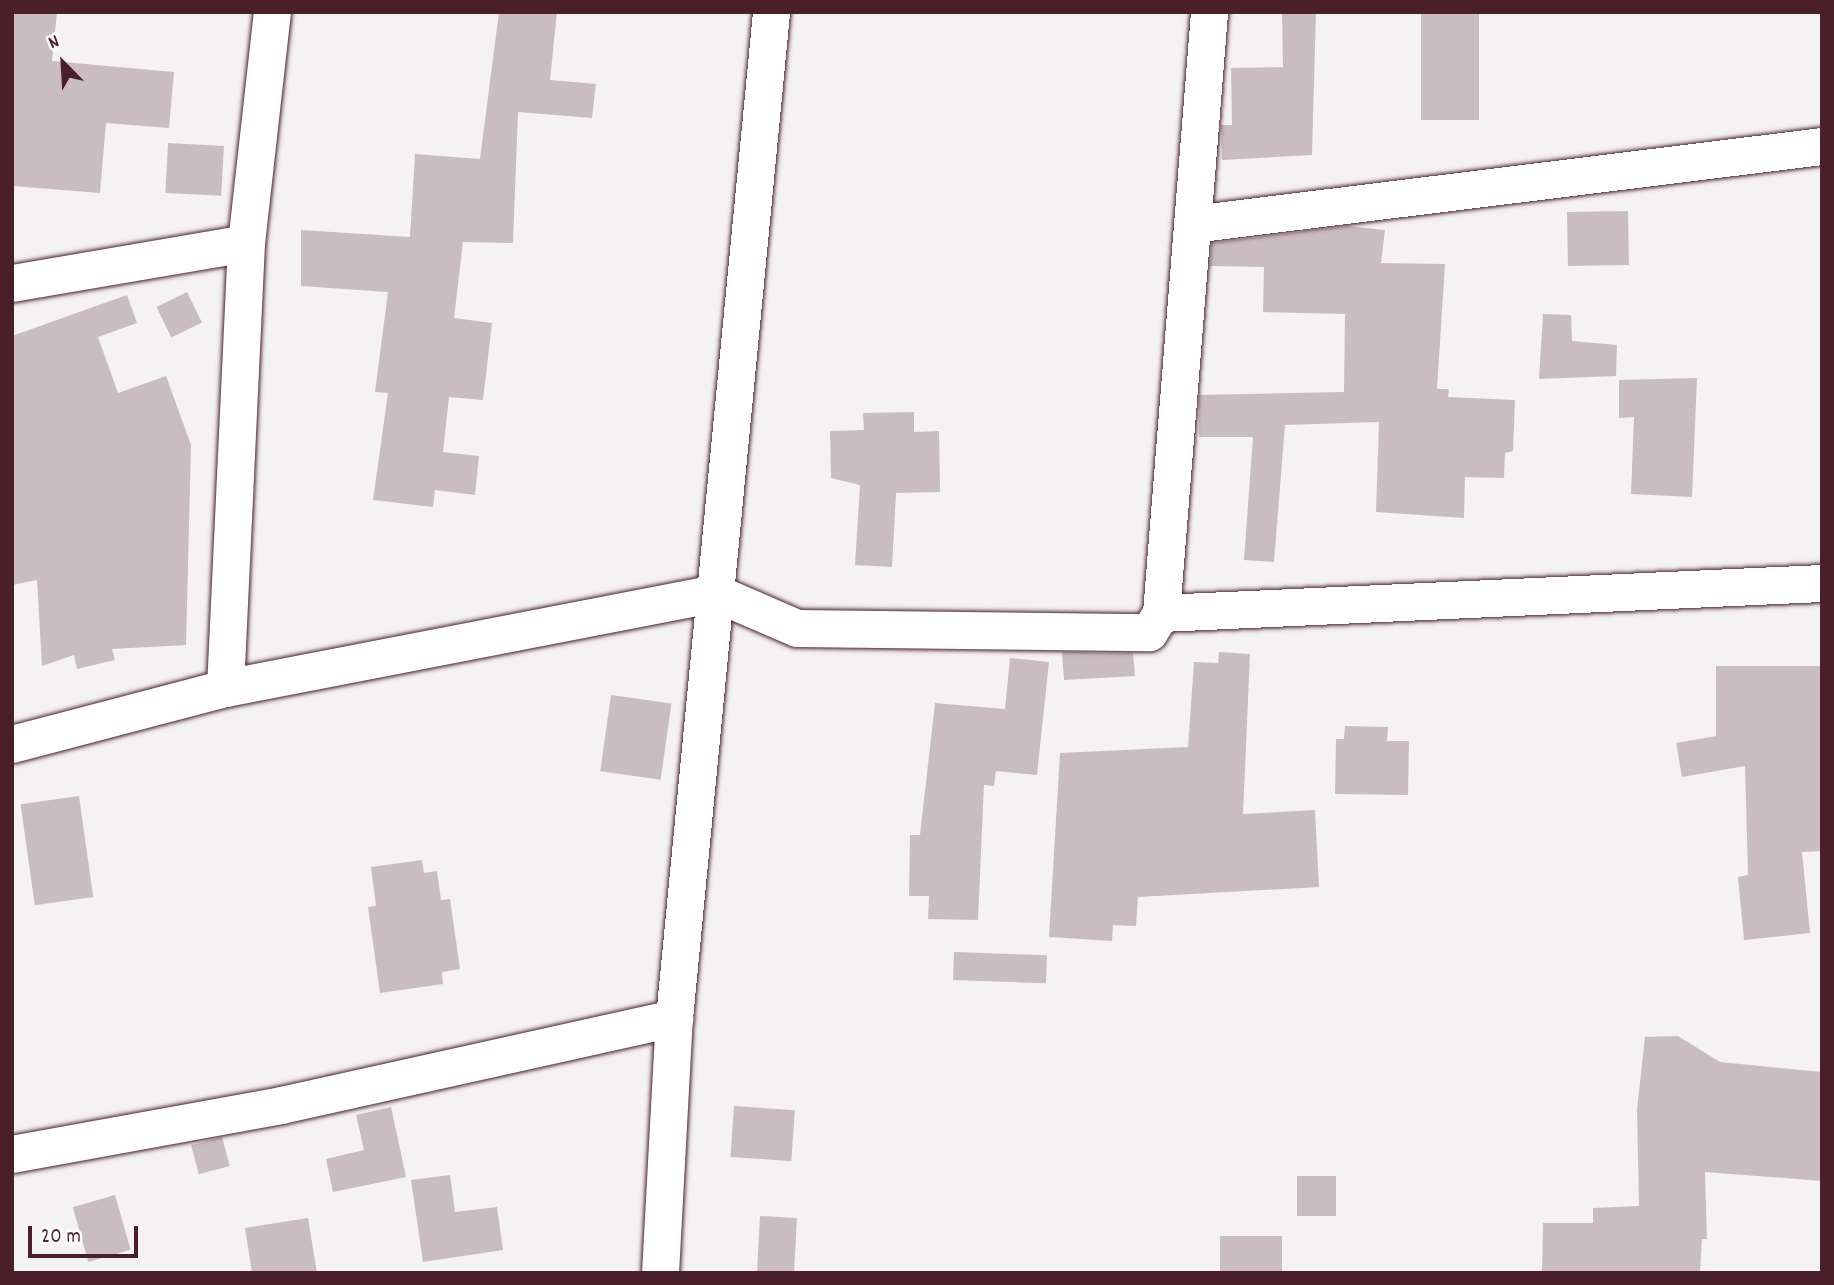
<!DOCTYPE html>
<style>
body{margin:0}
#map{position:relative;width:1834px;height:1285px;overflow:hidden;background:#f4f2f2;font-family:Dekko,sans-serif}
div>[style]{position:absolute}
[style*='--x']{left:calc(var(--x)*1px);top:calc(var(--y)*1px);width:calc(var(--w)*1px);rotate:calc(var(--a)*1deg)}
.building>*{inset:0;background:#cabdc1;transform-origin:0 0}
.roads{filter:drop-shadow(0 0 2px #4a1f2b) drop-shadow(0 0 2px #4a1f2b)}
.minor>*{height:37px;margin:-18.5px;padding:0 18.5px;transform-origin:18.5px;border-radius:18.5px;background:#fff}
span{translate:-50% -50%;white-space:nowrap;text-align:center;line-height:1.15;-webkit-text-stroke:6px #fff;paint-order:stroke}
.frame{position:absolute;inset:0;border:14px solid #4a1f2b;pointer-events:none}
.north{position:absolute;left:28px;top:28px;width:70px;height:70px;-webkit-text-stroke:5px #fff;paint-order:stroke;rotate:336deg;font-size:19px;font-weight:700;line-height:28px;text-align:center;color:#4a1f2b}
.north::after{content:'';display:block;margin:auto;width:24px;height:32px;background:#4a1f2b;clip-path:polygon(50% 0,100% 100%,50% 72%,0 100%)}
.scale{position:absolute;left:28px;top:1226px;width:110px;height:32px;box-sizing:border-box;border:4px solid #4a1f2b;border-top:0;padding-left:9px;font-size:21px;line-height:24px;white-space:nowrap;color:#4a1f2b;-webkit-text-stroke:5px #fff;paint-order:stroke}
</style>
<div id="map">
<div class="building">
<i style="clip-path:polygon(12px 12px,57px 12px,52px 61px,174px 72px,169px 128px,106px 123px,100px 193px,12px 186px)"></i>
<i style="clip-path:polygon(499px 12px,557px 12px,550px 80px,596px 84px,592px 118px,518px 112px,513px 243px,463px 242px,454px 318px,492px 323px,483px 400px,449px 397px,443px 452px,479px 456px,475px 495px,435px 490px,433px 507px,373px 500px,388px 393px,375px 392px,388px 292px,301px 286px,301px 230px,410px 237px,415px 154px,480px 159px)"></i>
<i style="clip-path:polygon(1282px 12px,1316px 12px,1312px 155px,1222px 160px,1221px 125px,1232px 125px,1231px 68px,1283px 67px)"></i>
<i style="left:1421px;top:12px;width:58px;height:108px"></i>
<i style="left:168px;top:143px;width:56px;height:50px;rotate:3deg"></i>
<i style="left:1628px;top:211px;width:54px;height:61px;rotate:89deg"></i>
<i style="clip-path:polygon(1347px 226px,1385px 230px,1381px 263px,1445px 264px,1437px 389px,1449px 389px,1448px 397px,1515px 400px,1513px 451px,1505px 453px,1504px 478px,1465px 477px,1464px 518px,1376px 512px,1379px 422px,1285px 425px,1274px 562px,1244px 560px,1253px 437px,1199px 437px,1199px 395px,1344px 392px,1345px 314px,1263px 312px,1264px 267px,1210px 266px,1212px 243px)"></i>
<i style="left:187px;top:292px;width:34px;height:34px;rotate:64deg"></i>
<i style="clip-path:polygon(127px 295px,137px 323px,98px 337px,118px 393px,166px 376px,191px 445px,186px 645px,112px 649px,115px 660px,77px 669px,74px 655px,42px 666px,37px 580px,12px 585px,12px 336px)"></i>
<i style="clip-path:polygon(1543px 314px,1571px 315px,1572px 341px,1617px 345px,1616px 376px,1539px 379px)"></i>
<i style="clip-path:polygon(1697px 378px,1692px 497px,1631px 494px,1634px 417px,1619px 418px,1619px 380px)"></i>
<i style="clip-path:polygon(914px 412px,914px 432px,939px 431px,940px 492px,896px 493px,892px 567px,855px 565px,860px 485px,831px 478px,830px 431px,864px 430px,863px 413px)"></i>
<i style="clip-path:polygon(1062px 652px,1133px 653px,1135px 676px,1064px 680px)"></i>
<i style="clip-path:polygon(1219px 652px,1250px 654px,1243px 814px,1315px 810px,1319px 887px,1138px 897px,1136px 926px,1113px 925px,1112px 941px,1049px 937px,1060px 753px,1188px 747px,1194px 662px,1218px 663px)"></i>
<i style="clip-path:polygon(1010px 658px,1049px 662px,1037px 775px,996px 771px,994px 786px,984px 785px,978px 920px,928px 919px,929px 896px,909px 896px,910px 835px,920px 835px,935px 703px,1005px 709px)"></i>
<i style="clip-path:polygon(1716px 666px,1822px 666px,1821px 851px,1802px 852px,1810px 933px,1744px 940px,1738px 877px,1748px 875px,1745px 766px,1682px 777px,1676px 743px,1716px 736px)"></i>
<i style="left:611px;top:695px;width:61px;height:77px;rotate:8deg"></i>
<i style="clip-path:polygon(1345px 726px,1388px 727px,1387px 741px,1409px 741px,1408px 795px,1335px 794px,1336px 739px,1344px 739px)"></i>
<i style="left:79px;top:796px;width:102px;height:59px;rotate:82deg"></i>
<i style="clip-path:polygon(422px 860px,424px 873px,437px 871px,441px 900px,450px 899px,460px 969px,442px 972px,443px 984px,380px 993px,368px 907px,376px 906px,371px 867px)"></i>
<i style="left:954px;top:952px;width:93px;height:28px;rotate:2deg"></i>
<i style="clip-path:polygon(1678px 1036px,1720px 1062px,1822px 1072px,1822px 1181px,1705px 1172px,1707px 1239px,1702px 1239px,1700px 1273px,1542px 1273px,1543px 1223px,1593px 1223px,1593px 1208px,1639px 1206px,1637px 1110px,1645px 1037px)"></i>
<i style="left:734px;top:1106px;width:61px;height:51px;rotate:4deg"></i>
<i style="clip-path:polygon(391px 1107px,406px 1177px,333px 1192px,326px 1159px,364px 1150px,356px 1115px)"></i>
<i style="left:222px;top:1137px;width:30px;height:32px;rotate:75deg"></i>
<i style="clip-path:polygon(450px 1175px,455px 1212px,497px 1207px,503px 1250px,423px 1262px,411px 1180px)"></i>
<i style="left:1297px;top:1176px;width:39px;height:40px"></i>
<i style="left:115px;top:1195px;width:57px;height:44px;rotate:74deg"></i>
<i style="left:760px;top:1216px;width:37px;height:57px;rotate:3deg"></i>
<i style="clip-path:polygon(308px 1218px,317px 1273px,252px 1273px,245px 1228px)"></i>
<i style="left:1282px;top:1236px;width:37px;height:62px;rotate:90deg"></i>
</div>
<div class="roads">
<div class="minor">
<i style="--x:1192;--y:224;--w:635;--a:-7.06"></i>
<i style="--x:12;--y:283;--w:237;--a:-9.7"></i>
<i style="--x:1161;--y:613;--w:662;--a:-2.6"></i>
<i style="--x:225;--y:688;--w:445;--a:-87.3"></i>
<i style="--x:246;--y:243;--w:232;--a:-83.6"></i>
<i style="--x:12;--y:744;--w:220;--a:-14.7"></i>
<i style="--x:225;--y:688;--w:500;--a:-10.95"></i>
<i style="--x:716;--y:593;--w:88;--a:23.4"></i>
<i style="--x:797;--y:628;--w:352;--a:0.7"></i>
<i style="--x:1149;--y:632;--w:22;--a:-58"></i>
<i style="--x:1161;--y:613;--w:603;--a:-85.43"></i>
<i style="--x:12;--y:1154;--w:273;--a:-10.3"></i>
<i style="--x:281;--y:1105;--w:403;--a:-12.5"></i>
<i style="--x:660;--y:1273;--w:255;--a:-86.9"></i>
<i style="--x:674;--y:1018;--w:1011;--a:-84.49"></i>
</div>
</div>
<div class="frame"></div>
<div class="north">N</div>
<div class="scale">20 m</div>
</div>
